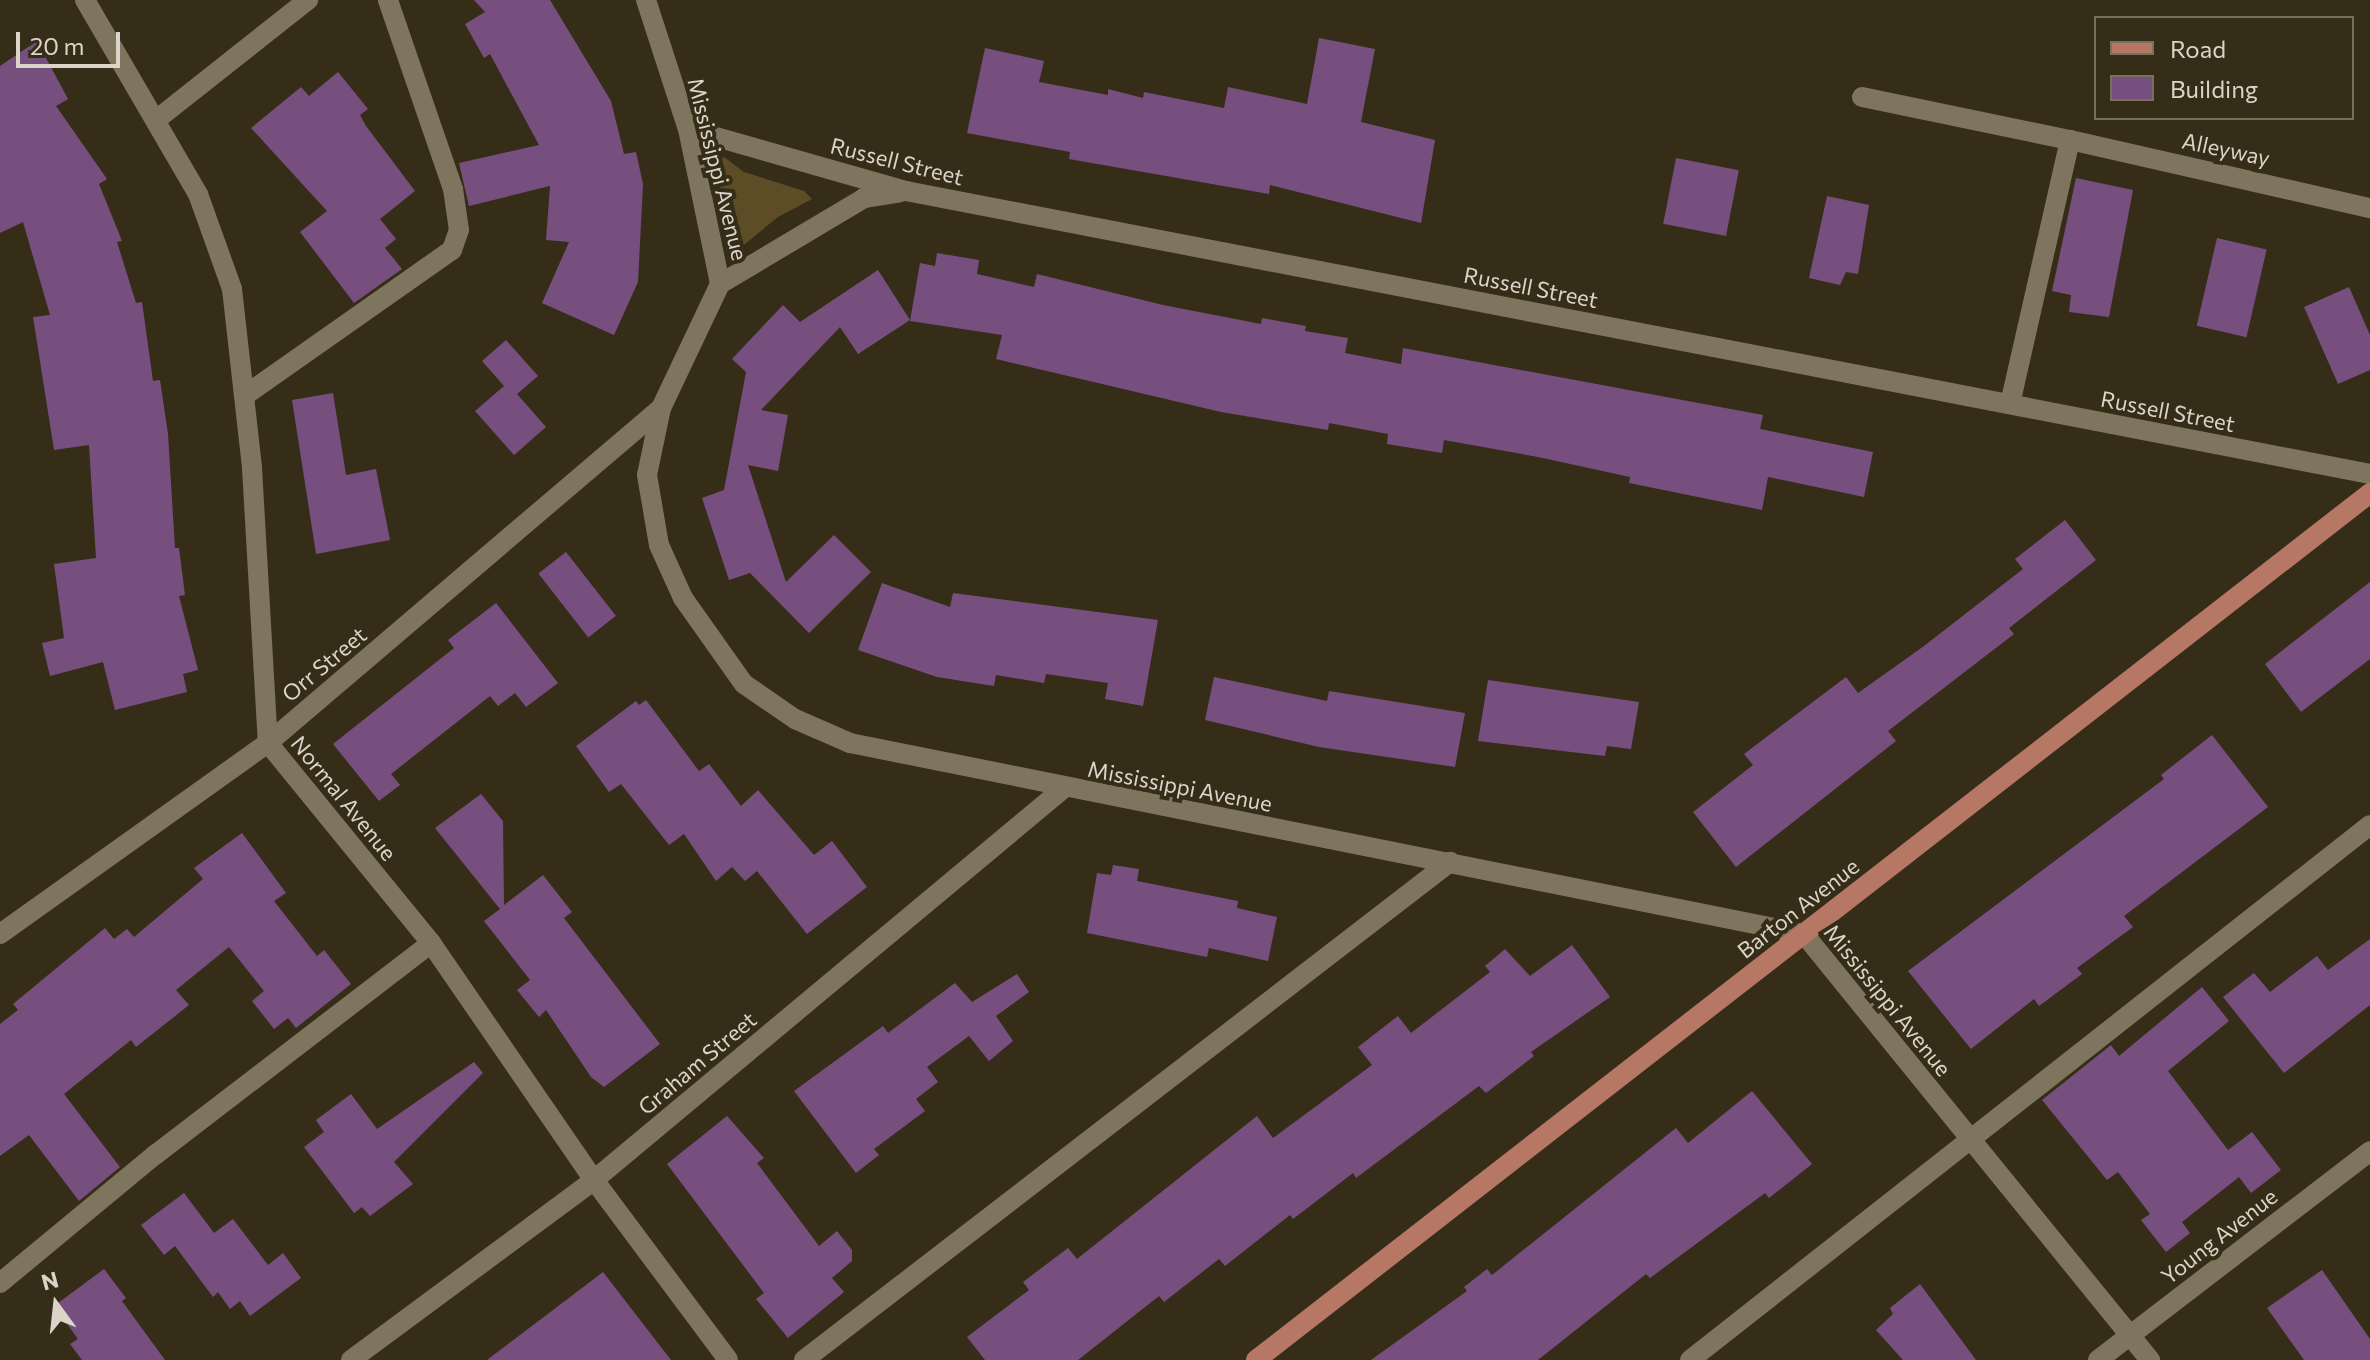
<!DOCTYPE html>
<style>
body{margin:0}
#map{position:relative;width:2370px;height:1360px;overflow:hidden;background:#362d19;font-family:Commissioner,sans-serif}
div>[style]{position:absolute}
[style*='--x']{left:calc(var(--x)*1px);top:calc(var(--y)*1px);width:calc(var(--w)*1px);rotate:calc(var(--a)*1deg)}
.green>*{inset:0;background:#5d4d27}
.building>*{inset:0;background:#774f7e;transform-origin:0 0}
.lane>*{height:20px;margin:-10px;padding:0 10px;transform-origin:10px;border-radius:10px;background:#7f755f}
.street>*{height:20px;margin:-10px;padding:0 10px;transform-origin:10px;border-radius:10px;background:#7f755f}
.secondary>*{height:20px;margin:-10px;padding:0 10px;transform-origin:10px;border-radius:10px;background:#7f755f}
.primary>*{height:20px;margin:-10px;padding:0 10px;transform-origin:10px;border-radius:10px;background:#b67864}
span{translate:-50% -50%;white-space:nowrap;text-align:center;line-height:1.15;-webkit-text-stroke:8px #362d19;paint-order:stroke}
.street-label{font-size:22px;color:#dbd5c9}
.legend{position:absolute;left:2094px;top:16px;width:260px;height:104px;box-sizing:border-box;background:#362d19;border:2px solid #78705f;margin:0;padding:10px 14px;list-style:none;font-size:24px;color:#dbd5c9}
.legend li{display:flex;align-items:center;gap:16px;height:40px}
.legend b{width:40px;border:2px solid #78705f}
.north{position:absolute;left:16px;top:1264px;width:80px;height:80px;-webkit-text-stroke:6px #362d19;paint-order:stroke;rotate:345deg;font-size:22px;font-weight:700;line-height:32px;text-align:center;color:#dbd5c9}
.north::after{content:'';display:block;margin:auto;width:28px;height:36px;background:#dbd5c9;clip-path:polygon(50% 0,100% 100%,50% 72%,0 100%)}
.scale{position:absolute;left:16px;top:32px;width:104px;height:36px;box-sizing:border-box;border:4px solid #dbd5c9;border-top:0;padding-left:10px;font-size:24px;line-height:28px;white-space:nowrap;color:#dbd5c9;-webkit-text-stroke:6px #362d19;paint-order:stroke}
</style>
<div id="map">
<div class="green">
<i style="clip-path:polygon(724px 157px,744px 172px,804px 191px,812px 199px,778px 217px,740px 248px,733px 246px,715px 165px)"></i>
</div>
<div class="building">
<i style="clip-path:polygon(474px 0,550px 0,611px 101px,624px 154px,636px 152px,643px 184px,638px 282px,614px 335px,542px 303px,569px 242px,546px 240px,550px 186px,469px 206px,459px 163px,539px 145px,490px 54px,484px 58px,465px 24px,485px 12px)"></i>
<i style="clip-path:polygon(1319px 38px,1375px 49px,1361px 122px,1435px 140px,1421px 223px,1270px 185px,1269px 194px,1069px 159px,1070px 152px,967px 133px,985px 48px,1044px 61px,1039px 82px,1108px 95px,1108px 89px,1143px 98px,1144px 92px,1224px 108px,1228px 87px,1307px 104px)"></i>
<i style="clip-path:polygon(37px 41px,68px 99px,56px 106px,107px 179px,99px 184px,122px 241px,117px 242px,136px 303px,142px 302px,153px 381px,160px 380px,168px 434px,175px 548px,179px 548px,185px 595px,179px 596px,198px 670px,183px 674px,187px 692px,115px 710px,103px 662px,50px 676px,42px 643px,64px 638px,54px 564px,96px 558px,89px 445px,54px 450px,33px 317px,50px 315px,23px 222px,0 233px,0 66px)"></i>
<i style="clip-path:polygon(338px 72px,368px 109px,360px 115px,366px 126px,415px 191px,380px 219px,396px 239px,385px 248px,402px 269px,354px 303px,300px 232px,327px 211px,251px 128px,301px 87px,309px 96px)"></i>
<i style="left:1676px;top:158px;width:64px;height:67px;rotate:11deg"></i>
<i style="clip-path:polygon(2076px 178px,2133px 190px,2109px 317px,2069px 312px,2071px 295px,2052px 291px)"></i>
<i style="clip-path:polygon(1827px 196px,1869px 205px,1858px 274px,1846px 272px,1840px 285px,1809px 278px)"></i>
<i style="left:2217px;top:238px;width:51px;height:90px;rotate:13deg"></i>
<i style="clip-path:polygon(937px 253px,979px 260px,977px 274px,1034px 287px,1037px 274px,1163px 305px,1261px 324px,1262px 318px,1306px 326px,1305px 331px,1348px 338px,1345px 353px,1401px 364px,1403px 348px,1763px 415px,1760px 429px,1873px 452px,1864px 497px,1768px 477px,1762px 510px,1629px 483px,1630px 477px,1538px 457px,1444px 440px,1442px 453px,1387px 444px,1388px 434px,1329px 423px,1328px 430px,1221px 412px,996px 359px,1002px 335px,910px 321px,920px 263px,935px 266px)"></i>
<i style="clip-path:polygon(878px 270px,910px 320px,858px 354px,840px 327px,761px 410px,788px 415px,778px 471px,748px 465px,786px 582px,834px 535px,871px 572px,809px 633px,750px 573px,729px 580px,702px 498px,724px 490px,746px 372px,732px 359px,783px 305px,800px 322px)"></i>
<i style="clip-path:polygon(2349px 287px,2370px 335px,2370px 370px,2338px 384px,2304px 307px)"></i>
<i style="clip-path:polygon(506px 340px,538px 376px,517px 394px,546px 427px,514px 455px,475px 411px,504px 386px,482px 361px)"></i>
<i style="clip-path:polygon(333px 393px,346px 475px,376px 469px,390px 540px,316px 554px,292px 400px)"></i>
<i style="clip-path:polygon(2065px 520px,2096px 560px,2009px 628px,2014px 634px,1888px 731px,1896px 741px,1736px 867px,1693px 812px,1753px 765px,1744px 754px,1846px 677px,1858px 693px,1924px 646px,2023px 569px,2015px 559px)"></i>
<i style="left:566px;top:552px;width:81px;height:35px;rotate:52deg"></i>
<i style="clip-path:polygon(2370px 582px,2370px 659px,2301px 712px,2265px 664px)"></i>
<i style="clip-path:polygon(882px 583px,950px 607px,953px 593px,1158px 620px,1143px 706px,1105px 699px,1108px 683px,1046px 674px,1044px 683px,996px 675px,994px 686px,937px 677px,858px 650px)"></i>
<i style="clip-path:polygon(496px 603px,558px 683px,526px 707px,515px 693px,498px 706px,490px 696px,391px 774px,400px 785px,379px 801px,333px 744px,454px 648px,448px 640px)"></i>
<i style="clip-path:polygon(1214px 677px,1327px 701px,1329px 691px,1465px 713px,1455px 767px,1319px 747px,1205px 720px)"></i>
<i style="clip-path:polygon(1488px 680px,1639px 702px,1631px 749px,1607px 746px,1605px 756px,1478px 741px)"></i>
<i style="clip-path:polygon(646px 700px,699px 771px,709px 764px,741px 806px,758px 790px,814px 855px,832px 841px,867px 887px,807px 934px,757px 871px,745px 881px,732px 867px,716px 881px,684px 834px,669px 845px,621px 784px,609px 792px,576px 746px,636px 701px,639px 705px)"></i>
<i style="clip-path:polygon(2212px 735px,2268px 807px,2124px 916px,2133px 927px,2077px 968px,2082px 974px,2039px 1006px,2034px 999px,1971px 1049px,1908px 971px,2164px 779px,2161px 775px)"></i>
<i style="clip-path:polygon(481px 794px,503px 821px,504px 905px,543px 875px,572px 912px,564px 918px,660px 1044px,604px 1087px,591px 1077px,546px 1010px,539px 1017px,517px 990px,530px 980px,484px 921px,500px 909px,435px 828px)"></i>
<i style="clip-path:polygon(242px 833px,286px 893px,274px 901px,317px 956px,324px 950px,351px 984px,296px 1028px,288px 1018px,274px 1029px,252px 1001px,264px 991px,229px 947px,176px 990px,189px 1005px,136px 1047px,131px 1040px,64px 1094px,120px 1167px,79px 1201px,29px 1135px,0 1156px,0 1024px,18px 1010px,13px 1004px,105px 928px,114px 939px,127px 929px,134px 937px,203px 879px,194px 868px)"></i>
<i style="clip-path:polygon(1113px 865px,1139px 869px,1137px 881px,1238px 901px,1237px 908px,1277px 917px,1268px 961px,1209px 948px,1207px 957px,1087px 933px,1097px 873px,1111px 875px)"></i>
<i style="clip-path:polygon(2370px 939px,2370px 1005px,2284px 1073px,2223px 997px,2254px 973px,2270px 992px,2317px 956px,2328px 970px)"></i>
<i style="clip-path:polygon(1572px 945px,1610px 997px,1531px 1052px,1534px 1056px,1486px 1093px,1479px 1086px,1356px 1178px,1353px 1173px,1293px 1219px,1290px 1215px,1225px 1266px,1219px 1259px,1164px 1302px,1159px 1296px,1078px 1360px,985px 1360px,967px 1337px,1029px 1290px,1023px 1282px,1068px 1248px,1077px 1259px,1257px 1116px,1273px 1138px,1372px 1065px,1358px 1047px,1398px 1016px,1411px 1033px,1490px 972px,1485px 966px,1505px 949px,1530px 976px)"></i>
<i style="clip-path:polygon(1017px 974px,1029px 992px,996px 1016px,1013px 1041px,989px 1061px,969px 1036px,927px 1067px,938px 1082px,916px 1099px,925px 1111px,874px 1149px,879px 1155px,856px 1173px,794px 1091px,883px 1026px,888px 1033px,955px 983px,972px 1002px)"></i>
<i style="clip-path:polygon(2202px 987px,2229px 1021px,2168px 1071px,2228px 1150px,2252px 1132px,2281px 1170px,2251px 1193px,2239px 1177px,2182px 1222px,2190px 1233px,2166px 1252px,2141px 1220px,2150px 1214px,2118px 1172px,2107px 1180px,2042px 1100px,2111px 1045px,2119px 1056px)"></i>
<i style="clip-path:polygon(474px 1062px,483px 1073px,394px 1162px,413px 1184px,370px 1216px,362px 1207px,354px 1213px,304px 1147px,324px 1132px,316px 1120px,351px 1094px,377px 1129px)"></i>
<i style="clip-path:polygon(1752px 1091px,1812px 1164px,1769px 1198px,1765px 1193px,1650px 1278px,1646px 1274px,1538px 1360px,1371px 1360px,1467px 1291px,1464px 1287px,1487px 1269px,1492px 1275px,1676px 1128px,1688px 1143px)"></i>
<i style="clip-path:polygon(727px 1116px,764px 1158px,757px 1163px,819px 1246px,837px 1231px,852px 1250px,852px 1261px,832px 1278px,844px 1292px,788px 1338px,756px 1299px,764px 1293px,667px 1164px)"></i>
<i style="clip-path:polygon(184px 1193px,214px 1233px,233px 1219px,268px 1265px,283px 1253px,301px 1278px,250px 1316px,240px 1301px,230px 1309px,218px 1292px,213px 1297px,175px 1246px,164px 1255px,141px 1225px)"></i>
<i style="clip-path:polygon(104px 1269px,126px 1298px,122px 1301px,165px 1360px,82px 1360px,70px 1344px,78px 1339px,54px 1306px)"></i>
<i style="clip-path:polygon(2322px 1270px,2370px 1339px,2370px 1360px,2304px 1360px,2267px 1308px)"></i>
<i style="clip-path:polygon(603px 1272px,671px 1360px,487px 1360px,557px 1307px)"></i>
<i style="clip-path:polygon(1920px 1284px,1976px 1360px,1903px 1360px,1876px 1330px,1893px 1314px,1890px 1308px)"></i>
</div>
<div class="lane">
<i style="--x:1862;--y:97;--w:212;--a:11.7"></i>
<i style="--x:244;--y:396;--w:254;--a:-35.1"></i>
<i style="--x:452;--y:250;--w:21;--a:-71"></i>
<i style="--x:459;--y:230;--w:41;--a:-98.3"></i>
<i style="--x:453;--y:189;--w:200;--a:-109"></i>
<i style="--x:2010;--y:404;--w:271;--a:-77.2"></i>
<i style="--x:2070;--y:140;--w:308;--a:12.8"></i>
<i style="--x:0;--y:1283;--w:201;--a:-39.6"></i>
<i style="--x:155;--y:1155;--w:348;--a:-37.5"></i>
<i style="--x:804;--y:1360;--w:816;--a:-37.63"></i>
<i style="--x:1690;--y:1360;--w:865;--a:-38.19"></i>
</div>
<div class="street">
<i style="--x:85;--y:0;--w:225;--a:59.8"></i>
<i style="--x:198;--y:194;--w:101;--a:70.3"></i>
<i style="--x:232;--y:289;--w:180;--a:83.6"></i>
<i style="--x:252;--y:468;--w:275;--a:86.7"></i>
<i style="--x:268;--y:743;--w:258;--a:50.8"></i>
<i style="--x:431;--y:943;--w:288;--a:55.5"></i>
<i style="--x:594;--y:1180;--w:224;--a:53.3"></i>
<i style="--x:156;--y:120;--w:194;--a:-38.3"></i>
<i style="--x:688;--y:129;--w:227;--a:15.9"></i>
<i style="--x:906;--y:191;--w:1491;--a:10.94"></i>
<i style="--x:720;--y:284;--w:168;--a:-30.8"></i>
<i style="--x:864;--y:198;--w:36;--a:-9"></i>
<i style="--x:0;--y:934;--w:329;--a:-35.5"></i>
<i style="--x:268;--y:743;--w:516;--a:-40.44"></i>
<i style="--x:1804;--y:934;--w:549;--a:50.92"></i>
<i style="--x:351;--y:1360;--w:302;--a:-36.5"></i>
<i style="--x:594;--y:1180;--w:612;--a:-39.83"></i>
<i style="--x:2098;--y:1360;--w:343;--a:-37.5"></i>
</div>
<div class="secondary">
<i style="--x:646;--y:0;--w:136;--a:72"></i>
<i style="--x:688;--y:129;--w:158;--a:78.3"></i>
<i style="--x:720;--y:284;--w:137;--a:115.4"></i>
<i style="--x:661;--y:408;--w:68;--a:101.8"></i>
<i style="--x:647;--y:475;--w:71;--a:80.3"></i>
<i style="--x:659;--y:545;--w:58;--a:65.6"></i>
<i style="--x:683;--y:598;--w:105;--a:54.7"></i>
<i style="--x:744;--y:684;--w:62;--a:34.5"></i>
<i style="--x:795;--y:719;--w:60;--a:23.6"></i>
<i style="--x:850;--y:743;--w:973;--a:11.32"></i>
</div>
<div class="primary">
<i style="--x:1256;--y:1360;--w:1412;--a:-37.89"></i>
</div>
<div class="street-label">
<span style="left:2226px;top:149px;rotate:12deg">Alleyway</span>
<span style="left:897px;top:161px;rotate:14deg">Russell Street</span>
<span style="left:718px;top:169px;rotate:76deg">Mississippi Avenue</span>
<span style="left:1531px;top:287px;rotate:11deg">Russell Street</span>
<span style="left:2168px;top:411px;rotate:11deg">Russell Street</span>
<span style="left:324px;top:664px;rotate:-40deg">Orr Street</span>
<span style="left:1180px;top:786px;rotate:11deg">Mississippi Avenue</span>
<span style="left:344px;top:798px;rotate:51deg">Normal Avenue</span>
<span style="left:1798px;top:908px;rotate:-38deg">Barton Avenue</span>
<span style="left:1888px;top:1000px;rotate:51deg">Mississippi Avenue</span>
<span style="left:697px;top:1063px;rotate:-40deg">Graham Street</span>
<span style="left:2219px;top:1236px;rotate:-38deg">Young Avenue</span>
</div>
<ul class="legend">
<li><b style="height:10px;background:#b67864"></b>Road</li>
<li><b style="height:22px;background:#774f7e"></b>Building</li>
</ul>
<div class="north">N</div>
<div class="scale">20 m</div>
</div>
